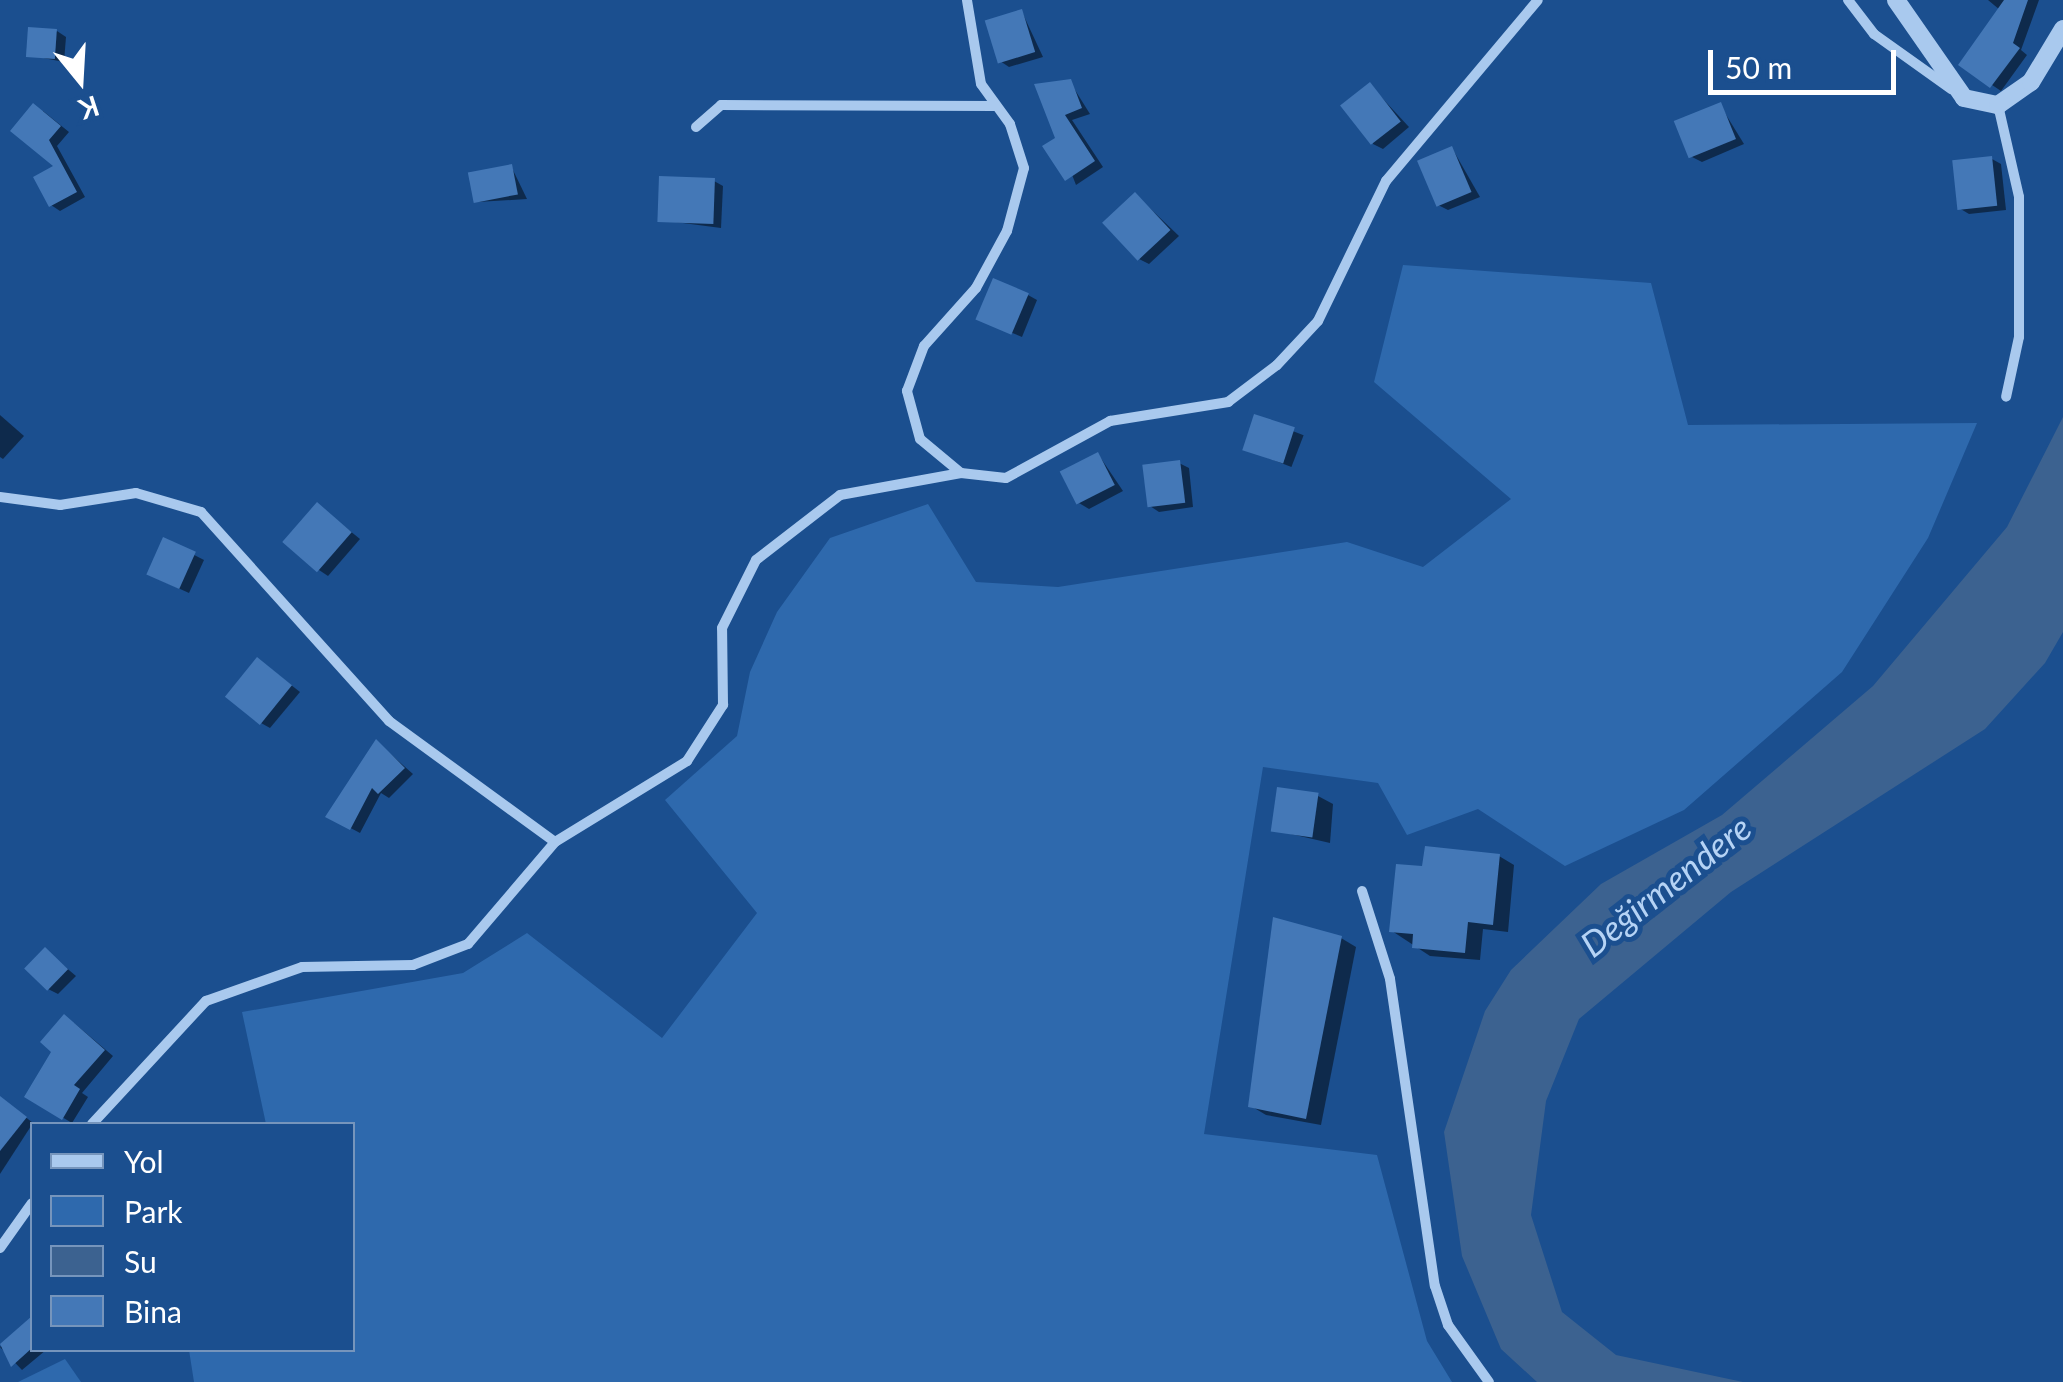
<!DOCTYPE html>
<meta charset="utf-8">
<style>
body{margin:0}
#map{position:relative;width:2063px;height:1382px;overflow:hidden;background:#1b4f8f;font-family:Lato,sans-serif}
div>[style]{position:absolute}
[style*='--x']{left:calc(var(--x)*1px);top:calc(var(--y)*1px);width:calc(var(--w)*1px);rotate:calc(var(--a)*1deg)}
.green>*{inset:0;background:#2e69ad}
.water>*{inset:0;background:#3c6290}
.shadow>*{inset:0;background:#0007;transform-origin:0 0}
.building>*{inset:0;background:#4478b7;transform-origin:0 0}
.minor>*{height:10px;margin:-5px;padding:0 5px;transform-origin:5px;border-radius:5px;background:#a9c9ee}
.tertiary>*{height:18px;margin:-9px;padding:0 9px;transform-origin:9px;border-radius:9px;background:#a9c9ee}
span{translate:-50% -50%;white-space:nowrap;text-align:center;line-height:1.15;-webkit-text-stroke:10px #1b4f8f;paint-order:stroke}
.water-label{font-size:35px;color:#b5d3f5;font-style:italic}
.legend{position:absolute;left:30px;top:1122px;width:325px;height:230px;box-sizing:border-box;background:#1b4f8f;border:2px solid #7695bc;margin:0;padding:12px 18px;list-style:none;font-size:30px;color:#fff}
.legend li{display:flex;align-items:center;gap:20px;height:50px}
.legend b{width:50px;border:2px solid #7695bc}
.north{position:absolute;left:30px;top:30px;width:100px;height:100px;-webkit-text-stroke:8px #1b4f8f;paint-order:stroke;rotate:162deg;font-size:28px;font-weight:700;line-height:40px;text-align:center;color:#fff}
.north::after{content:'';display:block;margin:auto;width:35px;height:45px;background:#fff;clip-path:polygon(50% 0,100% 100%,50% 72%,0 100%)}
.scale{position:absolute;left:1708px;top:50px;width:188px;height:45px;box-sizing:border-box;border:5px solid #fff;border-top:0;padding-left:12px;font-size:30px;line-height:35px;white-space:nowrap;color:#fff;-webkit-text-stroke:8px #1b4f8f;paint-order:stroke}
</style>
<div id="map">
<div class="green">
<i style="clip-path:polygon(1403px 265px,1651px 283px,1688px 425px,1977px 423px,1928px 538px,1842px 672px,1684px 810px,1565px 866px,1478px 809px,1407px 835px,1378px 783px,1263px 767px,1204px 1134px,1377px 1155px,1427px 1341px,1452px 1382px,194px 1382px,189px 1350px,352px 1350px,352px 1124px,266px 1124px,242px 1012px,463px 973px,527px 933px,662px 1038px,757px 913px,665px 800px,737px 736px,750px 672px,777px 612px,830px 538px,928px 504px,976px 582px,1058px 587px,1347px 542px,1423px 567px,1511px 499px,1374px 382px)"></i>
<i style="clip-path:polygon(65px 1359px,81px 1382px,18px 1382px)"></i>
</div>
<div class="water">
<i style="clip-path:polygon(2063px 417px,2063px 632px,2045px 663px,1985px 729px,1731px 892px,1579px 1019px,1546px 1101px,1531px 1215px,1562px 1312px,1616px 1355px,1743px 1382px,1537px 1382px,1501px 1349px,1462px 1256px,1444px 1132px,1485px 1011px,1511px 970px,1601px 884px,1722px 815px,1873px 686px,2007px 527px)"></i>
</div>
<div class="shadow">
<i style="clip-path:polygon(1988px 0,2039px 0,2021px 50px,2027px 55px,2001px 91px,1961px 64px,2000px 10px)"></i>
<i style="clip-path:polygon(1022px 12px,1043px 57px,1009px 67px,1000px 61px)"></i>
<i style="clip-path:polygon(57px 31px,66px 37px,64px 62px,28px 55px)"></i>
<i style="clip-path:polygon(1070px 82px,1090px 114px,1072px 120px,1103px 167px,1076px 185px,1058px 139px)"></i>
<i style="clip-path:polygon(1370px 85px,1409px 127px,1383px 149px,1373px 144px)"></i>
<i style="clip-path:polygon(1720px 105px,1744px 144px,1702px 162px,1692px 157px)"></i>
<i style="clip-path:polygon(43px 111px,69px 132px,57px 146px,85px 197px,60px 211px,51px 205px,57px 167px,13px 131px)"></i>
<i style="clip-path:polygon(1452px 148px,1480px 197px,1448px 210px,1438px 205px)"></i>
<i style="clip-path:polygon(1992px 159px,2001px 164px,2006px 210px,1969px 214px,1959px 208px)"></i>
<i style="clip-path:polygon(511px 166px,527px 199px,477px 202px)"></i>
<i style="clip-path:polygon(714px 181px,723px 186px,721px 228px,660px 220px)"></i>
<i style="clip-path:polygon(1136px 195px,1179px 236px,1149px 264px,1139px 259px)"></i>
<i style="clip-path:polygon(1028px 295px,1037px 300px,1022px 337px,988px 323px)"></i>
<i style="clip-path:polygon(0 415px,24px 436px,3px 459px,0 457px)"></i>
<i style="left:1256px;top:417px;width:51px;height:34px;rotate:21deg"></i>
<i style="clip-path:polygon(1098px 454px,1123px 491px,1089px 509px,1079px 503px)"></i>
<i style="clip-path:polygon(1179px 463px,1189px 468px,1193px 507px,1159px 512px,1150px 506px)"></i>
<i style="clip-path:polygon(318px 505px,360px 539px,328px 576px,319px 570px)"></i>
<i style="clip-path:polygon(165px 540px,204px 560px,189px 593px,158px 579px)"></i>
<i style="clip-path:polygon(267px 666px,300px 692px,270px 728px,261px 723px)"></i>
<i style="clip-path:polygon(377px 742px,413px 774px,389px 798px,381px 793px,360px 833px,328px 816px)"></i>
<i style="clip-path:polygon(1318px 796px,1333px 804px,1330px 843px,1278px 831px)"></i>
<i style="clip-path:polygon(1499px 856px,1514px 865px,1508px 932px,1483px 929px,1480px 960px,1430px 956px,1392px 931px,1425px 869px)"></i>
<i style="clip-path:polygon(1341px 938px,1356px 947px,1321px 1125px,1266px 1115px,1251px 1106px)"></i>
<i style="clip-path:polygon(45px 950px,76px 976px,58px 994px,48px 989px)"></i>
<i style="clip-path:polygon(74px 1023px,113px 1056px,82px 1093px,88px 1097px,72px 1123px,27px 1096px)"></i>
<i style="clip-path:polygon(0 1097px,33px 1123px,0 1174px)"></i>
<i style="clip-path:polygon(32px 1319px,32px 1350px,46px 1350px,22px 1370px,0 1347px)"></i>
</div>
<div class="building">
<i style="clip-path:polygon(2004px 0,2028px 0,2013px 43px,2020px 48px,1990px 88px,1958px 65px)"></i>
<i style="left:1022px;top:9px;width:45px;height:39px;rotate:73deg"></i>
<i style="left:28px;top:27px;width:29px;height:30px;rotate:4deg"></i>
<i style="clip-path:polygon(1071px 79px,1082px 108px,1065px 115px,1095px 161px,1065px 181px,1042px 146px,1055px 138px,1034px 84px)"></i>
<i style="left:1370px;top:82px;width:50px;height:38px;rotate:52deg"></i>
<i style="left:1721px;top:102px;width:40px;height:51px;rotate:68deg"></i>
<i style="clip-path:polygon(33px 103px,61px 126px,49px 140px,77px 192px,49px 207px,33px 177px,53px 166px,10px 131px)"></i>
<i style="left:1452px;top:146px;width:50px;height:38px;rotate:67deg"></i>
<i style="left:1992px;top:156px;width:50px;height:40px;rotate:84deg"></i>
<i style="left:512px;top:164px;width:31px;height:45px;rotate:79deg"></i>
<i style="left:659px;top:176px;width:56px;height:46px;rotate:2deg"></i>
<i style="left:1135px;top:192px;width:52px;height:45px;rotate:47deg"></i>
<i style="left:993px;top:278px;width:39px;height:45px;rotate:23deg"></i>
<i style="left:1254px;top:414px;width:43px;height:38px;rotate:18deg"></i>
<i style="left:1098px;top:452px;width:37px;height:43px;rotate:63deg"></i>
<i style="left:1180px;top:460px;width:43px;height:38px;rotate:83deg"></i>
<i style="left:317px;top:502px;width:46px;height:53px;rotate:41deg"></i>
<i style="left:163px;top:537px;width:36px;height:41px;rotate:24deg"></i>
<i style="left:257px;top:657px;width:45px;height:51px;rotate:39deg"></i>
<i style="clip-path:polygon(376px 739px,405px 768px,378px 794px,372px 788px,350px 830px,325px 817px)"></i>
<i style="left:1277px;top:787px;width:42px;height:45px;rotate:8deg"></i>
<i style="clip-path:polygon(1425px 846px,1500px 854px,1493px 925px,1468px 922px,1465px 953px,1412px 948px,1413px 934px,1389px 932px,1396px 864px,1422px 866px)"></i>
<i style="clip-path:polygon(1273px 917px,1342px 936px,1306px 1119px,1248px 1107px)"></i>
<i style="left:45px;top:947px;width:32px;height:30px;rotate:44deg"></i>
<i style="clip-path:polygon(64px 1014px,105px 1050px,74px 1085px,80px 1089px,62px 1120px,24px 1097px,51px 1052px,40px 1042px)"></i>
<i style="clip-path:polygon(0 1096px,27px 1117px,0 1151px)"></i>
<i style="clip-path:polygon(32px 1316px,32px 1348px,11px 1367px,0 1344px)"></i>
</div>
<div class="minor">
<i style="--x:1848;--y:0;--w:43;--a:52.6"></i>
<i style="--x:1874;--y:34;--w:95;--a:35.5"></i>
<i style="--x:1998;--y:105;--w:94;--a:77.1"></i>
<i style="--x:2019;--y:197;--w:140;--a:90"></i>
<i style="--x:2019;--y:337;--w:61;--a:102.2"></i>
<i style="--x:696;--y:127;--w:33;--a:-41"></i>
<i style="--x:721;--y:105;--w:275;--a:0.2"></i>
<i style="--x:961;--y:473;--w:53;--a:-140.3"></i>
<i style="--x:920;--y:439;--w:50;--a:-105.2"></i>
<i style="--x:907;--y:391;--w:48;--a:-69.3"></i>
<i style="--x:924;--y:346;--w:78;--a:-48.1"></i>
<i style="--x:976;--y:288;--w:65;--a:-61.5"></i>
<i style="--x:1007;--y:231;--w:65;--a:-74.9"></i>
<i style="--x:1024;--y:168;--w:46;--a:-107.7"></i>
<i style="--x:1010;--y:124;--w:49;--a:-125.9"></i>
<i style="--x:981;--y:84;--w:85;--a:-99.5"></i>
<i style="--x:0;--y:497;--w:61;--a:7.6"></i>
<i style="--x:60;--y:505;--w:77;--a:-9"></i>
<i style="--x:136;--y:493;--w:68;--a:16.3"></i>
<i style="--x:201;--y:512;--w:281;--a:48"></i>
<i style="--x:389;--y:721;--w:205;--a:36.1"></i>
<i style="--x:1362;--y:891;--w:92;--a:72.3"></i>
<i style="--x:1390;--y:979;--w:310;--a:81.7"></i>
<i style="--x:1435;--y:1286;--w:41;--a:71.6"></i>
<i style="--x:1448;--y:1325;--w:70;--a:54.3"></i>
<i style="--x:92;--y:1124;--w:168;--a:-47.2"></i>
<i style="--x:206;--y:1001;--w:102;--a:-19.5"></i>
<i style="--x:302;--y:967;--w:111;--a:-1"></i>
<i style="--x:413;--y:965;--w:59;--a:-20.9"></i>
<i style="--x:468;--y:944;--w:134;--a:-49.5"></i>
<i style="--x:555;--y:842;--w:155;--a:-31.5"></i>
<i style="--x:687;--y:761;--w:67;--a:-57.3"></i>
<i style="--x:723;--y:705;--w:77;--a:-90.7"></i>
<i style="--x:722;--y:628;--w:76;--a:-63.4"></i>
<i style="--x:756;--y:560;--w:106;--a:-37.7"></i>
<i style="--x:840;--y:495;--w:123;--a:-10.3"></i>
<i style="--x:961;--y:473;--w:45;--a:6.3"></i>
<i style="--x:1006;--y:478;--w:119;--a:-28.7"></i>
<i style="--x:1110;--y:421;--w:120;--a:-9.1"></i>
<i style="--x:1228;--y:402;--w:61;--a:-37.1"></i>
<i style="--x:1277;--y:365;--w:60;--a:-47"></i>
<i style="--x:1318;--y:321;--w:156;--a:-64.1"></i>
<i style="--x:1386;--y:181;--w:236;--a:-50"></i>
<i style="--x:0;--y:1248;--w:55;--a:-54.6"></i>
</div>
<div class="tertiary">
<i style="--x:1896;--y:0;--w:119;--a:55.2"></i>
<i style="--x:1964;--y:98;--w:35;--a:12"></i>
<i style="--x:1998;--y:105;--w:40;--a:-34.9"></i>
<i style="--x:2031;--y:82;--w:62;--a:-58.9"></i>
</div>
<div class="water-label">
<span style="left:1665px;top:885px;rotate:-38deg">Değirmendere</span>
</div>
<ul class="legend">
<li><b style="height:12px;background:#a9c9ee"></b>Yol</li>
<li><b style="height:28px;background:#2e69ad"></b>Park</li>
<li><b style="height:28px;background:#3c6290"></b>Su</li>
<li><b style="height:28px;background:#4478b7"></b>Bina</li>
</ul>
<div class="north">K</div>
<div class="scale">50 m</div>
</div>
